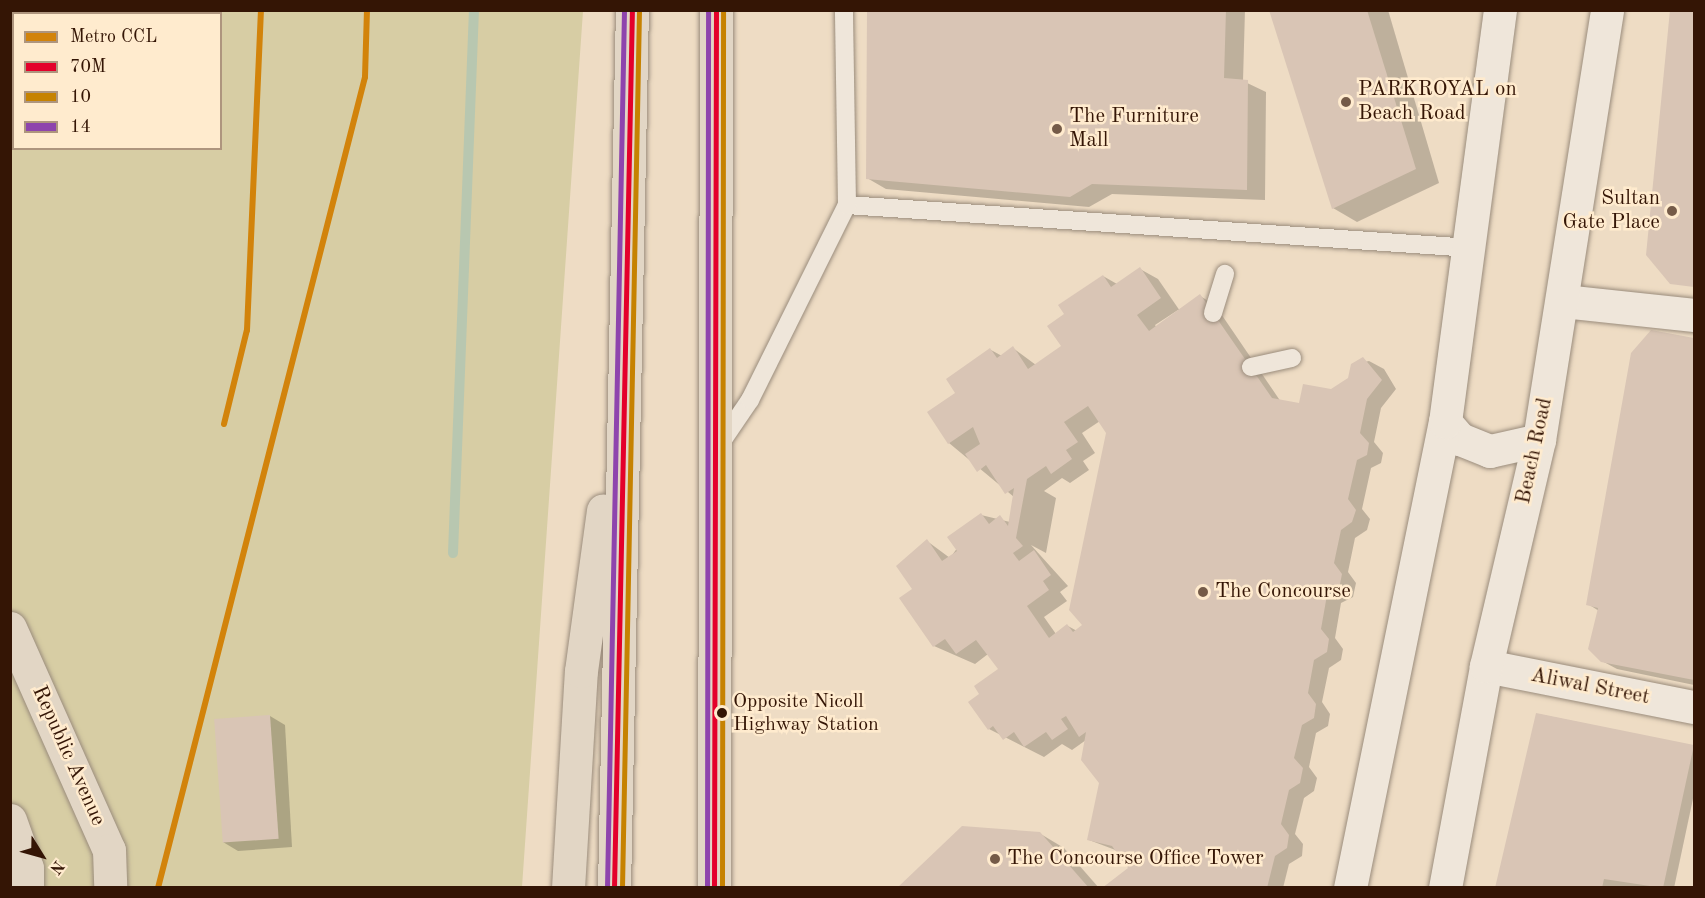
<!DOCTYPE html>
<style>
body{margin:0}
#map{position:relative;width:1705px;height:898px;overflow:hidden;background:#eedcc4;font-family:"Old Standard TT",serif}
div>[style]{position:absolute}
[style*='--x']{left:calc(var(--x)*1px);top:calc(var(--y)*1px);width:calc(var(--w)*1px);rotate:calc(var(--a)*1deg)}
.green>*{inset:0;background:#d7cda4}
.shadow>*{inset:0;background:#0003;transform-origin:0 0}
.stream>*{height:10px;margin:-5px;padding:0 5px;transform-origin:5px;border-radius:5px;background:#b8c7b0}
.building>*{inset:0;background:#d9c5b5;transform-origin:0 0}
.roads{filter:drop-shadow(0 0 2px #9a8c7c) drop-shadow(0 0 2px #9a8c7c)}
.service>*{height:18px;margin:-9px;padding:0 9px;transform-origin:9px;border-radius:9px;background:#efe6da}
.minor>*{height:33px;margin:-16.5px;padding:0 16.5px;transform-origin:16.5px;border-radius:16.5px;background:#efe6da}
.secondary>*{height:33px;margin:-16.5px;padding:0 16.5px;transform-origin:16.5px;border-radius:16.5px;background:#efe6da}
.primary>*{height:33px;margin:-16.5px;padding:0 16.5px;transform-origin:16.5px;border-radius:16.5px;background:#e2d6c5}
.trunk>*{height:33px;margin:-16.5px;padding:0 16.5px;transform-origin:16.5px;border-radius:16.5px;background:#e2d6c5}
.bus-1>*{height:4.5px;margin:-2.25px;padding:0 2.25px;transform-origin:2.25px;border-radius:2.25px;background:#e4002b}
.bus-2>*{height:4.5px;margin:-2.25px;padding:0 2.25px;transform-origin:2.25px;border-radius:2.25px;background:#c68201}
.bus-3>*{height:4.5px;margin:-2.25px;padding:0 2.25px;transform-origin:2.25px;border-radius:2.25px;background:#8e44ad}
.metro-1>*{height:6px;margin:-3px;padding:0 3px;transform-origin:3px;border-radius:3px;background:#d2830b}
.dots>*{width:16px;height:16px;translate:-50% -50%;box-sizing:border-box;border:3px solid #ffebce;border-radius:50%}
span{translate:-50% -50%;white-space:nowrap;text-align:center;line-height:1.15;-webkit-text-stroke:5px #ffebce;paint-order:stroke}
.bus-label{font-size:20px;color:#341505}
.left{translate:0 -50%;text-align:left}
.poi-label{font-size:21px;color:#341505}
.right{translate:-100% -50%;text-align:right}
.street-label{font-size:21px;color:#341505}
.frame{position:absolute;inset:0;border:12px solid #341505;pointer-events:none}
.legend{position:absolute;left:12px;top:12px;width:210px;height:138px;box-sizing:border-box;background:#ffebce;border:2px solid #ae957e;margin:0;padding:8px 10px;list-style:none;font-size:18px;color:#341505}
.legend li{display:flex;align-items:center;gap:12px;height:30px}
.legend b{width:30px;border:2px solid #ae957e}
.north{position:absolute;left:12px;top:826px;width:60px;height:60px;-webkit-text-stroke:4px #ffebce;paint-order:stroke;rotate:127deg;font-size:16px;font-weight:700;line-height:24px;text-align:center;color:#341505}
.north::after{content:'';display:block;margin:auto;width:21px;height:27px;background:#341505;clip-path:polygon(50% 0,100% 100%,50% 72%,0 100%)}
</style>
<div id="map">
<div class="green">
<i style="clip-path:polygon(evenodd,10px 11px,583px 11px,522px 887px,11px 887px,10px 11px,14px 14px,220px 14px,220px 148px,14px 148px,14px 14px)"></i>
</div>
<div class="shadow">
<i style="clip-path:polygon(869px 10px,1245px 10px,1243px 81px,1266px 92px,1265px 200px,1112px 194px,1089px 207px,886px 189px,867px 178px)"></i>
<i style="clip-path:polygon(1270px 10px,1388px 10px,1439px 183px,1357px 222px,1333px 208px)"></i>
<i style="left:1672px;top:10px;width:22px;height:273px"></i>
<i style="clip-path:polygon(evenodd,1140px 269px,1158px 279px,1180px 311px,1200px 296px,1215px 305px,1281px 402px,1300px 405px,1331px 390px,1350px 379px,1352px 365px,1369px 361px,1384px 369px,1396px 389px,1381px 408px,1374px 442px,1383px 453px,1381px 463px,1371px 468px,1362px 509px,1370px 519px,1367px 530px,1355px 538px,1348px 572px,1356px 583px,1353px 597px,1341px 603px,1335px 638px,1343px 649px,1341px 660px,1329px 668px,1322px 702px,1330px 714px,1328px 726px,1316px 733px,1309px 767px,1317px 778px,1314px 791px,1304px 798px,1295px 834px,1303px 844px,1302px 856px,1289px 864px,1283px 888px,1105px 888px,1130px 868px,1118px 851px,1089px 840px,1100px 783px,1086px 740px,1072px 750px,1062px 744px,1044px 757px,989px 729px,981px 694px,1000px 670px,988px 654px,975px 664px,934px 646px,914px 589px,927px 541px,950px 558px,981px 515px,1010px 522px,1014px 497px,949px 443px,958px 393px,991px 350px,1002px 356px,1013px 348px,1036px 365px,1063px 347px,1067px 314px,1103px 276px,1117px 284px,1140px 269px,1178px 310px,1179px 312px,1157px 328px,1155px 325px,1178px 310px,1140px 269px,1100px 421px,1107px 433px,1083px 626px,1077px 631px,1068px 626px,1056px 634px,1044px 617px,1067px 601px,1060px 592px,1068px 586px,1031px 545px,1046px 553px,1056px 498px,1044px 491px,1062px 478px,1070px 483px,1089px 470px,1083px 461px,1095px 453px,1082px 433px,1100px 421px)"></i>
<i style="clip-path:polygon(1652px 332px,1694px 339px,1694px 685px,1617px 669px,1602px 661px,1599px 611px,1588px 604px)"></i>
<i style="clip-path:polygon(1538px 714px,1694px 746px,1694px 794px,1674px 888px,1499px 888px)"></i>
<i style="clip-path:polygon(270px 716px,285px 725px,292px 847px,238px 851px,223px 842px)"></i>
<i style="clip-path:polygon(1039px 833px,1064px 848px,1099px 888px,899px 888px)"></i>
</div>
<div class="stream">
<i style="--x:453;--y:553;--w:543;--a:-87.79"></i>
</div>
<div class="building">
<i style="clip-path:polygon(867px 10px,1226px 10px,1224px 78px,1248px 80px,1247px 190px,1092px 184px,1070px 197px,866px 179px)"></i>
<i style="clip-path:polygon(1269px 10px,1367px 10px,1416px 169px,1332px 209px)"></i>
<i style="clip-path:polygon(1670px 10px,1694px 10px,1694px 287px,1670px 284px,1646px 255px)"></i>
<i style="clip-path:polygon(evenodd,1140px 267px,1161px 298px,1137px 315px,1149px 331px,1200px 294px,1272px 398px,1299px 403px,1303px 384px,1331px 389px,1348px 378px,1351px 364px,1363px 357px,1382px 380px,1367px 399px,1360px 433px,1369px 443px,1367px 455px,1357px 460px,1348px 499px,1356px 510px,1352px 522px,1341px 530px,1334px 563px,1342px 574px,1339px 589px,1327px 595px,1321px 629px,1329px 639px,1327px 652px,1314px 660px,1308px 693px,1316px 704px,1314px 718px,1302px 725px,1294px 758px,1303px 768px,1300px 783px,1289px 790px,1281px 824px,1289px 835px,1287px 848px,1275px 856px,1267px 888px,1102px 888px,1128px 868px,1112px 846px,1087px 840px,1099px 783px,1081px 760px,1086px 732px,1079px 737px,1066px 716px,1061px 719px,1068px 729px,1052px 740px,1046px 732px,1024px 747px,1014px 732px,1003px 740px,993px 726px,988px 730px,968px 702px,979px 694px,974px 686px,998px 669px,976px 640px,956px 654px,945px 639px,933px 647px,899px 598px,912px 589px,896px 566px,927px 539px,942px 561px,957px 551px,947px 537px,981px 513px,989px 524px,1000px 515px,1008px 526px,1014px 488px,1005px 494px,986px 465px,977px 472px,965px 454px,980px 444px,973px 427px,948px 444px,927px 412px,955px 393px,946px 379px,990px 348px,997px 358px,1013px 346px,1028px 369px,1061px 346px,1047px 326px,1064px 314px,1058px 305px,1103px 275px,1111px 287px,1140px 267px,1088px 406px,1106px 433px,1069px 610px,1082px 625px,1073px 632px,1067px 624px,1049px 638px,1027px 606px,1049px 590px,1043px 581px,1051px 575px,1034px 550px,1019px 561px,1013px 553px,1023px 546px,1016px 538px,1027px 479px,1046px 466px,1051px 474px,1072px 459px,1066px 450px,1078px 442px,1064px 422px,1088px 406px)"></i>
<i style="clip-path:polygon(1651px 330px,1694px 338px,1694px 680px,1601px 662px,1588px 649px,1598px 608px,1586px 605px,1631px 353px)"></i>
<i style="clip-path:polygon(1536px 713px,1694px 745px,1663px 888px,1604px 879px,1602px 888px,1495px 888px)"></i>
<i style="left:270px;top:715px;width:124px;height:56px;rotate:86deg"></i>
<i style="clip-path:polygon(962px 826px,1040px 832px,1089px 888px,897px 888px)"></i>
</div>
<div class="roads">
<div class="service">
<i style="--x:847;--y:205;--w:626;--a:3.94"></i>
<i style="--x:1213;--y:313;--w:41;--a:-72.9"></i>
<i style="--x:1251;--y:367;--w:42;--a:-12.4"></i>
<i style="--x:718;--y:447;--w:57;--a:-55.8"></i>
<i style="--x:750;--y:400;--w:218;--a:-63.6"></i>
<i style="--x:847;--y:205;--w:195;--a:-90.9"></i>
</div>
<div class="minor">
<i style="--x:1563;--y:301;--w:132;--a:6.1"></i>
<i style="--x:1486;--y:666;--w:212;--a:11.2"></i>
</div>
<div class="secondary">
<i style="--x:1445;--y:422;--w:23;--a:49"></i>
<i style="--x:1460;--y:439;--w:32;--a:22"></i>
<i style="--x:1490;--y:451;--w:50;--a:-12.7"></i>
<i style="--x:1350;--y:888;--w:476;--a:-78.5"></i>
<i style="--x:1445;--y:422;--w:416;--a:-82.4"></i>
<i style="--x:1445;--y:888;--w:226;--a:-79.5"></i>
<i style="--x:1486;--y:666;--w:232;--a:-76.8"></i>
<i style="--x:1539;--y:440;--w:435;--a:-81"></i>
</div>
<div class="primary">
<i style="--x:10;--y:628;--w:243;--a:66"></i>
<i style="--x:109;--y:850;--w:38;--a:88"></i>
<i style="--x:10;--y:820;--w:51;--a:70.5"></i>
<i style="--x:27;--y:868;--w:20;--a:90"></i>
</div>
<div class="trunk">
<i style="--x:568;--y:888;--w:217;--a:-86.6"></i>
<i style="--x:581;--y:671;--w:162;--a:-82.2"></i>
<i style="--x:614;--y:888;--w:878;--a:-88.83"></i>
<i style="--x:714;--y:888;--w:878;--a:-89.87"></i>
</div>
</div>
<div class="bus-1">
<i style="--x:614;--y:888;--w:878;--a:-88.83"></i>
<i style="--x:714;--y:888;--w:878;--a:-89.87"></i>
</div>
<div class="bus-2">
<i style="--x:622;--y:888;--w:878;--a:-88.89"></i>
<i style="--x:722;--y:888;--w:878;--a:-89.93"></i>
</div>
<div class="bus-3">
<i style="--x:607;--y:888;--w:878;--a:-88.89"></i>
<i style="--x:707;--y:888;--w:878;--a:-89.93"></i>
</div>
<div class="metro-1">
<i style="--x:224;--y:424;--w:97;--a:-76.3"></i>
<i style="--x:247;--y:330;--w:320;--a:-87.5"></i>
<i style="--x:158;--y:888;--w:837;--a:-75.68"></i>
<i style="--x:365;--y:77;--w:67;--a:-88.3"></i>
</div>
<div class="dots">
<i style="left:1346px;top:102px;background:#755b48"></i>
<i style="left:1057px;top:129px;background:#755b48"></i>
<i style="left:1672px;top:211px;background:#755b48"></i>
<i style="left:1203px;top:592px;background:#755b48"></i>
<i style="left:722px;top:713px;background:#341505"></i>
<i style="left:995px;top:859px;background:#755b48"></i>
</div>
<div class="bus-label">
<span class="left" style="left:733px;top:714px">Opposite Nicoll<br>Highway Station</span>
</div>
<div class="poi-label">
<span class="left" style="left:1358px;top:102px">PARKROYAL on<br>Beach Road</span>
<span class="left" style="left:1069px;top:129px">The Furniture<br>Mall</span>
<span class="right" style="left:1660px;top:211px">Sultan<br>Gate Place</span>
<span class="left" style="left:1215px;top:592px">The Concourse</span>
<span class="left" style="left:1007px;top:859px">The Concourse Office Tower</span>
</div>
<div class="street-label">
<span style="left:1535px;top:451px;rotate:-78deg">Beach Road</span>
<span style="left:1590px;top:687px;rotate:11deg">Aliwal Street</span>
<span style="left:68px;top:756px;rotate:66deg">Republic Avenue</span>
</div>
<div class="frame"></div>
<ul class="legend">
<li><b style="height:8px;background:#d2830b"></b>Metro CCL</li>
<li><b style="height:8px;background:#e4002b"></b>70M</li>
<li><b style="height:8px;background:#c68201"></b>10</li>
<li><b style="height:8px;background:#8e44ad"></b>14</li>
</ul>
<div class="north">N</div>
</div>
